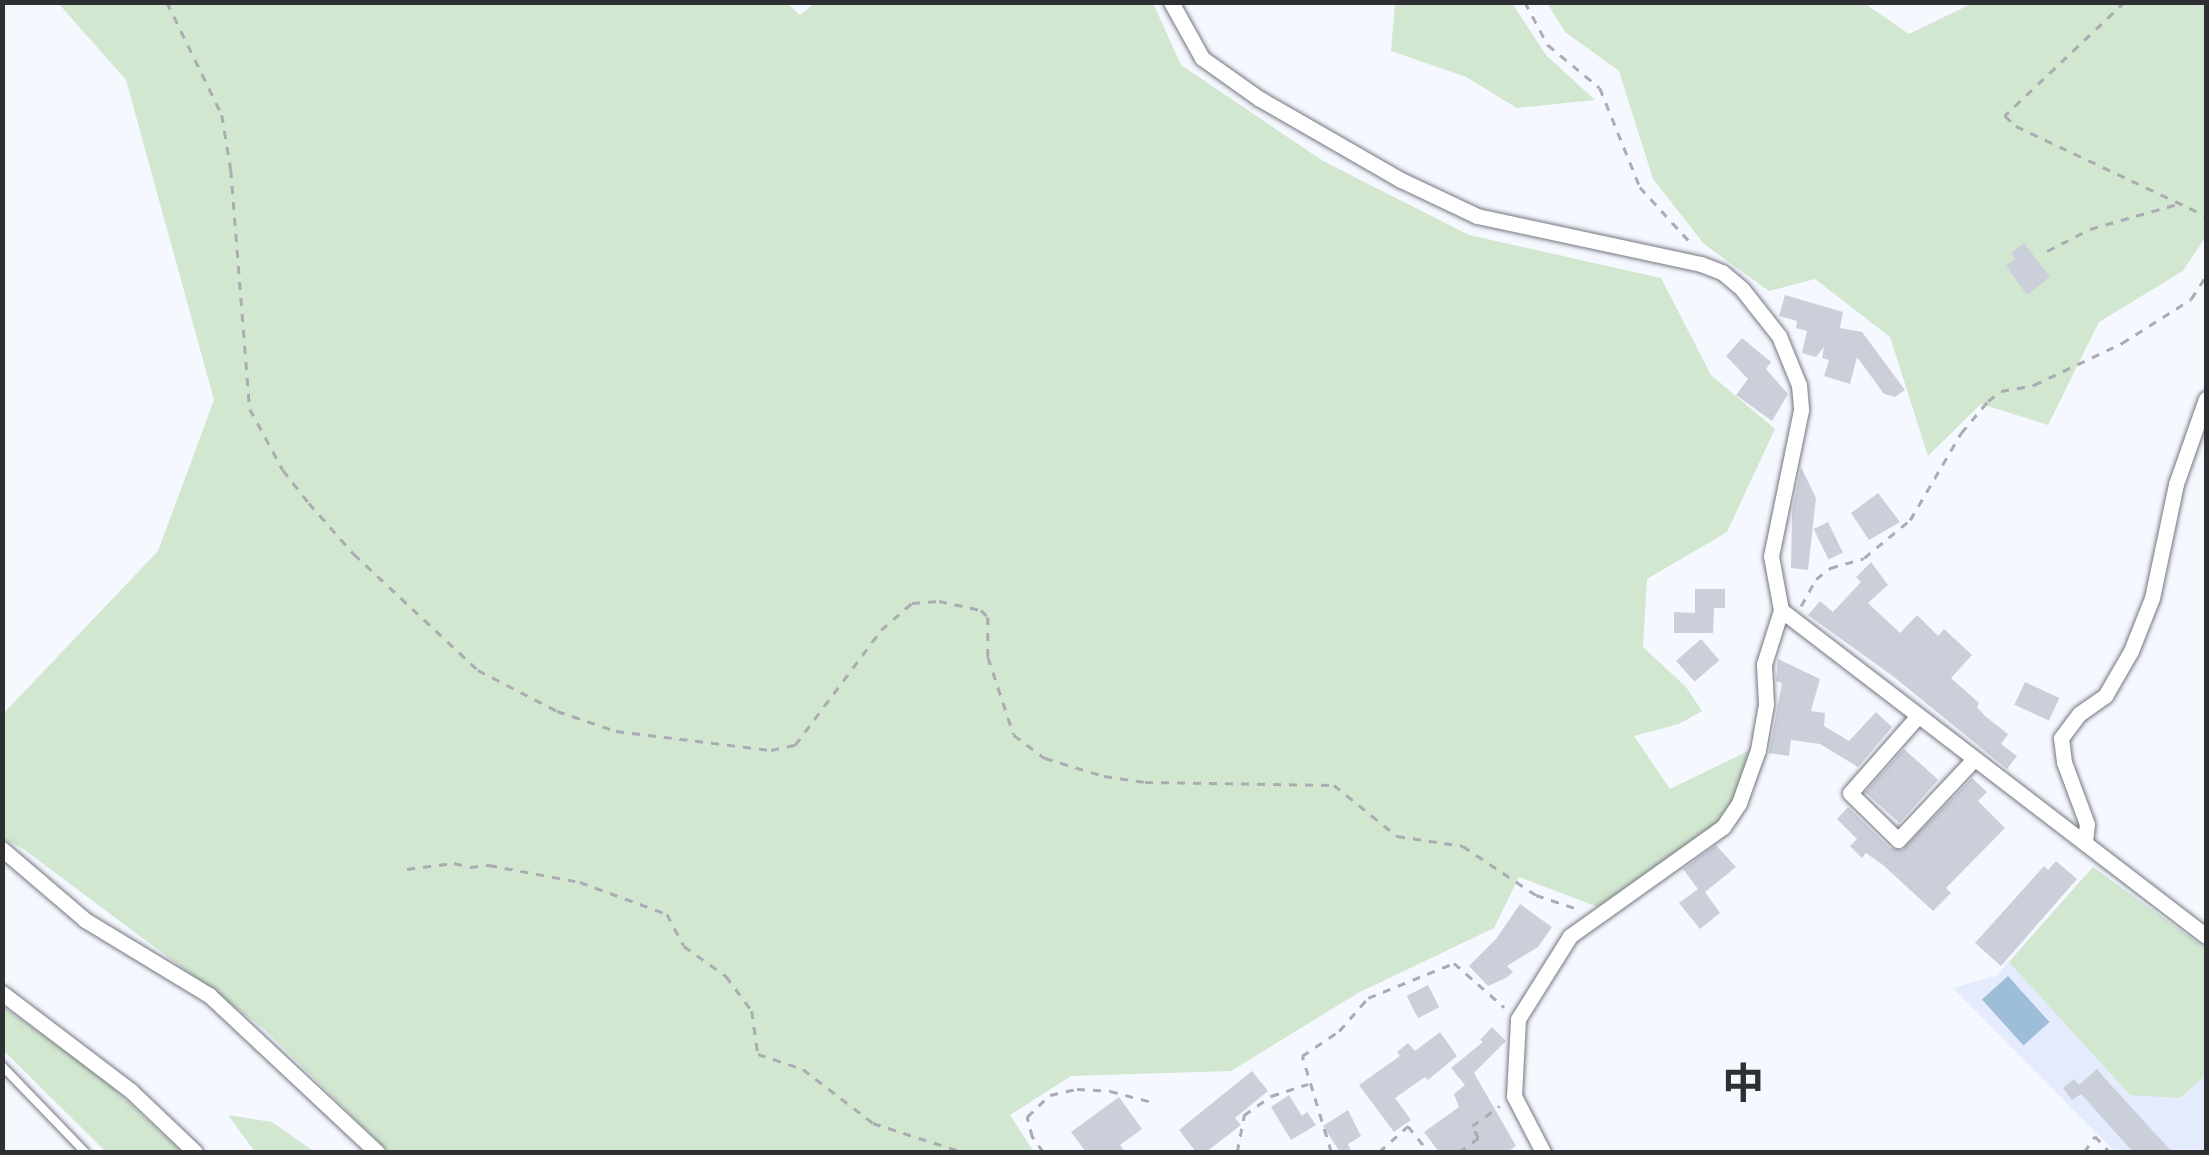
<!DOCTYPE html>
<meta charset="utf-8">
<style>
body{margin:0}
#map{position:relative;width:2209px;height:1155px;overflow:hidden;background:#f6f8ff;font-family:"Space Grotesk","Noto Sans JP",sans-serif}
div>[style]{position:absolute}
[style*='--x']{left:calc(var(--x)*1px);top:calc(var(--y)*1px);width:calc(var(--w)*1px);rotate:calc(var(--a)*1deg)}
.built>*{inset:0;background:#e4ebfd}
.green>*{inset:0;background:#d2e7d0}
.water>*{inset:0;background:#9ebdd8;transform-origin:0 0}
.building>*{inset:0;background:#cbcfda;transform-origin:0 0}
.path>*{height:2.5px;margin-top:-1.25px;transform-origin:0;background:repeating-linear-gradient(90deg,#abacb2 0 8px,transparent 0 16px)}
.roads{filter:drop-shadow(0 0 2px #737780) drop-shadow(0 0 2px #737780)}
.lane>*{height:8px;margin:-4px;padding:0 4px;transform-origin:4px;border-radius:4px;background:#fff}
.street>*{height:15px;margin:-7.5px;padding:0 7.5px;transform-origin:7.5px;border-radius:7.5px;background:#fff}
span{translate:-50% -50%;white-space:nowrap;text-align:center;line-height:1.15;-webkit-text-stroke:10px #f6f8ff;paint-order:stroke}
.quarter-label{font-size:42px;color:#2e2f33;font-weight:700}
.frame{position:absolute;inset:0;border:5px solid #2e2f33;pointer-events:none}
</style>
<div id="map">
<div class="built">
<i style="clip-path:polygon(2093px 867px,2206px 949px,2206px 1152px,2115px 1152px,1953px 988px,1996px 976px)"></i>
</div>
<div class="green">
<i style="clip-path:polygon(786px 2px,800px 15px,816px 2px,1153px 3px,1181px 65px,1323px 161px,1469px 235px,1661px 278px,1711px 375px,1775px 429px,1727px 532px,1647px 579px,1643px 647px,1686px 687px,1702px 711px,1679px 724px,1634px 736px,1670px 789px,1754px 748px,1734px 800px,1714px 826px,1598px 907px,1519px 877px,1494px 928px,1358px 993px,1231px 1071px,1071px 1076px,1010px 1115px,1034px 1152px,389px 1152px,264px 1029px,22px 848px,3px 839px,2px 715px,158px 551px,214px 400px,126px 80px,58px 3px)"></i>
<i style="clip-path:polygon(1395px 3px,1512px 3px,1546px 55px,1595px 100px,1517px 108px,1466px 77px,1391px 51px)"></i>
<i style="clip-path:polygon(1547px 3px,1864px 3px,1909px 34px,1973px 3px,2206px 3px,2206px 236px,2183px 271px,2099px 322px,2048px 425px,1981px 404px,1928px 456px,1890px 337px,1815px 279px,1769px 291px,1704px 244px,1653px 179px,1619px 71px,1565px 32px)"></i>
<i style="clip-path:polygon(2093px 867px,2206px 949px,2206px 1075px,2180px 1098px,2130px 1095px,2009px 962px)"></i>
<i style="clip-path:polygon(2px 1006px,100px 1076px,182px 1152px,106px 1152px,3px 1050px)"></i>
<i style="clip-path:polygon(228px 1115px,272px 1122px,315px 1152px,255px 1152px)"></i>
</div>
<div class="water">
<i style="left:2008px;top:976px;width:62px;height:35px;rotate:48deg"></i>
</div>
<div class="building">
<i style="clip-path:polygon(2024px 243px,2050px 277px,2027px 295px,2006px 266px,2015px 259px,2011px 253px)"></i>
<i style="clip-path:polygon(1785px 295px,1843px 312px,1840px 328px,1862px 332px,1905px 390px,1895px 397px,1884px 394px,1857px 357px,1850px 384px,1824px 376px,1829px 360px,1822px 358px,1824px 347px,1816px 357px,1802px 353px,1807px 331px,1796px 328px,1797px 321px,1779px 316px)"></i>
<i style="clip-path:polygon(1742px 338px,1771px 362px,1766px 369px,1788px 394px,1772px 421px,1736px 395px,1748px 379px,1726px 356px)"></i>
<i style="clip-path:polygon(1801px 467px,1816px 498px,1808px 570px,1791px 568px,1792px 512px)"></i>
<i style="clip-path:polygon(1878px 493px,1900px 522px,1869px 540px,1851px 513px)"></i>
<i style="left:1828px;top:522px;width:34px;height:16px;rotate:64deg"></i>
<i style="clip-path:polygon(1871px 562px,1888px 585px,1868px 603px,1900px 633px,1917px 615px,1938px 636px,1944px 629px,1972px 655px,1951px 678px,1979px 703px,1977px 707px,1985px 716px,2008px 734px,2001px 744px,2017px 756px,2007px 769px,1894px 677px,1808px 615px,1820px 601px,1833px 612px,1861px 582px,1856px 577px)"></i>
<i style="clip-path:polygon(1695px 589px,1725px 589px,1725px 608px,1714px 608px,1713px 633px,1674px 633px,1674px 612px,1695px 613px)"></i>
<i style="left:1701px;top:639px;width:28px;height:33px;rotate:49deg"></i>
<i style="clip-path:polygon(1778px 659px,1820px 679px,1811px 711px,1825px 713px,1824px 726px,1849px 741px,1876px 712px,1892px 727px,1858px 767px,1820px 744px,1791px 740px,1789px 756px,1769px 753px,1782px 683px,1776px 681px)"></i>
<i style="left:2025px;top:682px;width:38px;height:25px;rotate:25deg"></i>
<i style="left:1904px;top:749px;width:46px;height:58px;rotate:42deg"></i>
<i style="clip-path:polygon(1972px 778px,1987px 792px,1978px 801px,2005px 828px,1946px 888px,1951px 893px,1933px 911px,1883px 865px,1866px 853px,1862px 858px,1850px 846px,1857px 839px,1837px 819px,1848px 807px,1890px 848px,1902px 850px)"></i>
<i style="clip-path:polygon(1716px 845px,1736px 867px,1705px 892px,1720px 913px,1700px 929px,1679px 903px,1698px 889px,1683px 869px)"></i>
<i style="clip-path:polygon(2056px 861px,2077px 879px,2001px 966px,1975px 943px,2044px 866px,2048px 870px)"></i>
<i style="clip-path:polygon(1520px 904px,1552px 927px,1538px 947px,1507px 966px,1513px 972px,1506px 978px,1488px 986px,1469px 966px,1496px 939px)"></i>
<i style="left:1428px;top:985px;width:25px;height:24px;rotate:63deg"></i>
<i style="clip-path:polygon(1492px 1027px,1506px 1041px,1474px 1073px,1516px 1146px,1507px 1152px,1439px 1152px,1424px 1132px,1459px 1107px,1454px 1094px,1465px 1085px,1451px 1068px,1483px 1042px,1480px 1040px)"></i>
<i style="clip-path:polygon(1440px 1032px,1457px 1056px,1428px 1080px,1425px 1077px,1395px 1098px,1411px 1120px,1394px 1132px,1359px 1085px,1400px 1056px,1397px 1052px,1408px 1043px,1415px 1051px)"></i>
<i style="clip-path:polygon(2097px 1069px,2110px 1084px,2172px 1152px,2133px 1152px,2081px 1094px,2072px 1100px,2063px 1088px,2074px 1079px,2079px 1085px)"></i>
<i style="clip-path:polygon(1252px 1071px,1268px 1091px,1235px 1118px,1241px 1125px,1206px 1152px,1196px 1152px,1179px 1130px)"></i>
<i style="clip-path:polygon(1289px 1095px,1302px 1116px,1307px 1112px,1316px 1125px,1291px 1140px,1271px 1107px)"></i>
<i style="clip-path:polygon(1119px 1097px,1142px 1129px,1120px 1145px,1125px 1152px,1086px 1152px,1071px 1132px)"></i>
<i style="clip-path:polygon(1348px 1110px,1361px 1136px,1348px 1144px,1351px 1152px,1340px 1152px,1323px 1126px)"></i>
</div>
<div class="path">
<i style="--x:167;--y:2;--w:126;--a:64"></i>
<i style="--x:222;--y:115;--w:56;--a:80.7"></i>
<i style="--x:231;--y:170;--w:240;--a:85.5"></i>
<i style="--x:250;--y:409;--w:69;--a:61.6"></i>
<i style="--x:283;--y:470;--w:42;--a:51.8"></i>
<i style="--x:309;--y:503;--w:68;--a:48.6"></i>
<i style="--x:354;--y:554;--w:170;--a:43.1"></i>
<i style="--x:478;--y:670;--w:89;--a:27.4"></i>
<i style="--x:557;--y:711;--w:62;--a:18.7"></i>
<i style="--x:616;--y:731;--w:156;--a:7"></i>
<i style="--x:771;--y:750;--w:25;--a:-12"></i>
<i style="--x:795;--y:745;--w:144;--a:-53.2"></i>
<i style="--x:881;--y:630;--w:41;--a:-41.1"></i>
<i style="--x:912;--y:603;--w:27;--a:-4"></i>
<i style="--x:939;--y:601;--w:43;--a:12.1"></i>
<i style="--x:981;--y:610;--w:10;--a:45"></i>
<i style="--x:988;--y:617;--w:40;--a:90"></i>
<i style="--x:988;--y:657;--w:82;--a:71.6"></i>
<i style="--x:1014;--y:735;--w:39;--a:37"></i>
<i style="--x:1045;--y:758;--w:62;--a:17"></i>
<i style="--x:1104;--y:776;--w:41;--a:8.3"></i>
<i style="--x:1145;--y:782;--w:189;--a:0.9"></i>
<i style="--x:1334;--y:785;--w:81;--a:39"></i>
<i style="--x:1397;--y:836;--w:67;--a:8.6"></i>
<i style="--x:1463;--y:846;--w:88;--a:33.9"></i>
<i style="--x:1536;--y:895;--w:47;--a:18.4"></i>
<i style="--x:1525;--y:2;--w:49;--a:61.9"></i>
<i style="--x:1548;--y:45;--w:67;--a:39.6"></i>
<i style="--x:1600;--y:88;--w:107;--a:68"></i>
<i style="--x:1640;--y:187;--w:76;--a:47.7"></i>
<i style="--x:2125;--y:2;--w:166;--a:136.5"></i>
<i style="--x:2005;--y:116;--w:15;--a:42"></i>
<i style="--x:2016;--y:126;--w:210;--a:25.3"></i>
<i style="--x:2047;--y:251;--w:48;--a:-27.1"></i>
<i style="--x:2090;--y:229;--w:91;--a:-15.9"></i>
<i style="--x:1801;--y:606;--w:31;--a:-61"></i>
<i style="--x:1816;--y:579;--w:18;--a:-38"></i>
<i style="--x:1830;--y:568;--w:35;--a:-16"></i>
<i style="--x:1864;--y:558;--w:60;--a:-39.6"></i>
<i style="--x:1910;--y:520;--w:101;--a:-59.6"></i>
<i style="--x:1961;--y:433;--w:42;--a:-49.8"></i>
<i style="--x:1988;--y:401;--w:16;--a:-38"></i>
<i style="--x:2001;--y:391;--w:34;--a:-10"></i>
<i style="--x:2034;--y:385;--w:98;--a:-25.5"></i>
<i style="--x:2122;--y:343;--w:82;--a:-32.5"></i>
<i style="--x:2191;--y:299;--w:27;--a:-57"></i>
<i style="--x:407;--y:869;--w:47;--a:-7.3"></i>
<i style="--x:454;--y:863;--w:16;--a:14"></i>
<i style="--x:470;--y:867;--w:19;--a:-6"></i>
<i style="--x:489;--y:865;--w:93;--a:10.6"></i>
<i style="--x:580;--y:882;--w:93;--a:20.2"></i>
<i style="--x:667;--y:914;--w:36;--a:62"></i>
<i style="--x:684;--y:946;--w:52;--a:35.5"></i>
<i style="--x:726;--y:976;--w:44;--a:53.4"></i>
<i style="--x:752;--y:1011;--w:43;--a:82.1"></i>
<i style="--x:758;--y:1054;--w:47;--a:18.4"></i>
<i style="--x:803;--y:1069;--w:88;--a:37.6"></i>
<i style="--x:873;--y:1123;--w:94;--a:18"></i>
<i style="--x:1043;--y:1152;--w:19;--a:-126"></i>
<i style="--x:1032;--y:1137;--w:21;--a:-104"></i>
<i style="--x:1027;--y:1117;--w:32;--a:-44"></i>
<i style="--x:1050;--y:1095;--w:28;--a:-13"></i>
<i style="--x:1077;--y:1089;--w:33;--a:3"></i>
<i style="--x:1110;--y:1091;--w:43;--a:14.7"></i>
<i style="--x:1237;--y:1152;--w:38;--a:-79"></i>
<i style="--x:1244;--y:1115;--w:33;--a:-35"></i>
<i style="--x:1271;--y:1096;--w:39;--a:-18"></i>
<i style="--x:1331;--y:1152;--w:100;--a:-106.8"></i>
<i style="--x:1302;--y:1056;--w:45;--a:-34"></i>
<i style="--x:1339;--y:1031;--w:44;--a:-48.7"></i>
<i style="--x:1368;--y:998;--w:93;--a:-22.1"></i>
<i style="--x:1454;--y:963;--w:67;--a:41.3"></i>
<i style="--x:1379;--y:1152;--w:39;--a:-42"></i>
<i style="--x:1408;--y:1126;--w:33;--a:51"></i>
<i style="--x:1459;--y:1152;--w:24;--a:-36"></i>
<i style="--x:1478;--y:1138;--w:13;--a:-117"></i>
<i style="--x:1472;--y:1126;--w:34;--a:-36"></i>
<i style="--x:2084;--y:1152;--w:19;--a:-55"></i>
<i style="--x:2095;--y:1136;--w:22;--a:47"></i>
</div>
<div class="roads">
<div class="lane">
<i style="--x:2;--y:1066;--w:120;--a:46"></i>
</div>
<div class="street">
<i style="--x:1171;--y:2;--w:64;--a:61"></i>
<i style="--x:1202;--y:58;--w:71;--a:35.3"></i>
<i style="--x:1260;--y:99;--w:163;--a:29.9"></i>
<i style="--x:1401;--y:180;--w:84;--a:25.3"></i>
<i style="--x:1477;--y:216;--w:229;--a:12.1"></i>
<i style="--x:1701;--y:264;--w:22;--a:21"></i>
<i style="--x:1722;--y:272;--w:26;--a:40"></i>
<i style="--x:1742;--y:289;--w:60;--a:51.8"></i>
<i style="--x:1779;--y:336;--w:53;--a:67.8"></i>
<i style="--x:1799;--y:385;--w:25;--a:85"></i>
<i style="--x:1801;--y:410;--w:149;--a:101.6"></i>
<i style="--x:1771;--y:556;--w:55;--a:79.5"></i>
<i style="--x:1781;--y:610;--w:536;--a:37.49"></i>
<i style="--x:1917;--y:717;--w:101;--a:131.4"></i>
<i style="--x:1850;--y:793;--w:67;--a:44.4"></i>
<i style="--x:1898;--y:840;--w:110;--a:-46.8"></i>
<i style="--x:2085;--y:842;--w:18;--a:-84"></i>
<i style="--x:2087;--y:824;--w:66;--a:-110.4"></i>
<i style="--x:2064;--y:762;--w:24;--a:-97"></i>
<i style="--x:2061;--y:738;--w:30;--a:-53"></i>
<i style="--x:2079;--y:714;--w:32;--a:-35"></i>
<i style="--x:2105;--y:696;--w:52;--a:-60"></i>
<i style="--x:2131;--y:651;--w:57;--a:-68.4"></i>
<i style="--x:2152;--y:598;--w:116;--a:-78.1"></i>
<i style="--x:2176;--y:484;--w:90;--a:-70.6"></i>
<i style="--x:2;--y:849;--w:109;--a:40.5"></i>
<i style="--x:85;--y:920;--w:145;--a:31.2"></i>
<i style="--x:209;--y:995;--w:230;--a:43.1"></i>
<i style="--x:2;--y:993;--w:162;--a:37.2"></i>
<i style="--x:131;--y:1091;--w:88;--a:43.6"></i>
<i style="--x:1543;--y:1152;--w:63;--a:-117.4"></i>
<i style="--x:1514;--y:1096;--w:77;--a:-87"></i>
<i style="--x:1518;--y:1019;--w:98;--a:-57.9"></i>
<i style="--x:1570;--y:936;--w:188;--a:-35.5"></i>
<i style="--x:1723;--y:827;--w:29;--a:-56"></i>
<i style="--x:1739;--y:803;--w:56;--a:-70.3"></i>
<i style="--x:1758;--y:750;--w:47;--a:-80.1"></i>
<i style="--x:1766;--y:704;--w:40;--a:-92.9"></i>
<i style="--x:1764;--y:664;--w:57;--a:-72.5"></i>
</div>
</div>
<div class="quarter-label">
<span style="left:1743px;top:1084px">中</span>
</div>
<div class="frame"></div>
</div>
